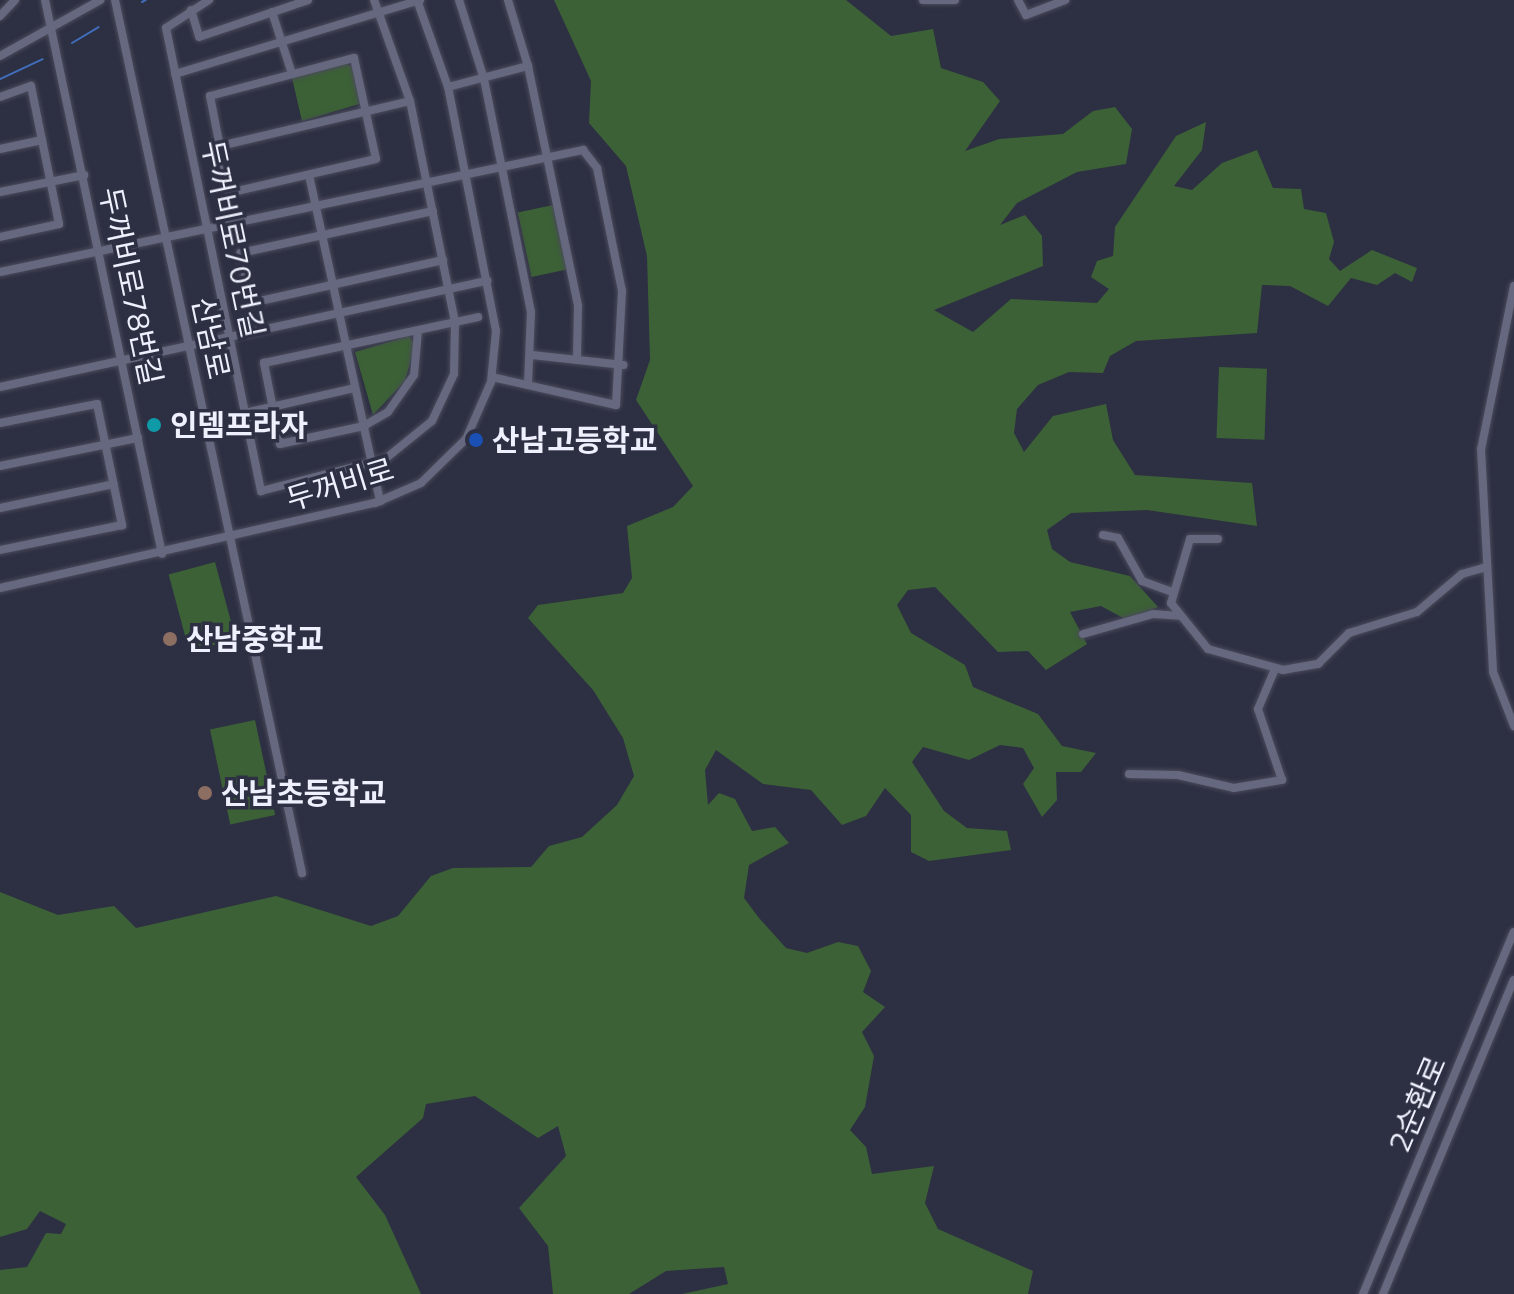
<!DOCTYPE html>
<meta charset="utf-8">
<style>
body{margin:0}
#map{position:relative;width:1514px;height:1294px;overflow:hidden;background:#2d2f42;font-family:Mulish,"Noto Sans KR",sans-serif}
div>[style]{position:absolute}
[style*='--x']{left:calc(var(--x)*1px);top:calc(var(--y)*1px);width:calc(var(--w)*1px);rotate:calc(var(--a)*1deg)}
.green>*{inset:0;background:#3c6136;transform-origin:0 0}
.stream>*{height:2px;margin:-1px;padding:0 1px;transform-origin:1px;border-radius:1px;background:#406eba}
.roads{filter:drop-shadow(0 0 2px #4a4b5b) drop-shadow(0 0 2px #4a4b5b)}
.minor>*{height:8px;margin:-4px;padding:0 4px;transform-origin:4px;border-radius:4px;background:#66687f}
.dots>*{width:22px;height:22px;translate:-50% -50%;box-sizing:border-box;border:4px solid #2d2f42;border-radius:50%}
span{translate:-50% -50%;white-space:nowrap;text-align:center;line-height:1.15;-webkit-text-stroke:7px #2d2f42;paint-order:stroke}
.street-label{font-size:30px;color:#eef0fd}
.poi-label{font-size:30px;color:#eef0fd;font-weight:700}
.left{translate:0 -50%;text-align:left}
</style>
<div id="map">
<div class="green">
<i style="clip-path:polygon(554px 0,846px 0,891px 36px,933px 29px,941px 68px,983px 82px,1000px 101px,965px 151px,999px 139px,1063px 134px,1093px 111px,1115px 107px,1132px 129px,1126px 164px,1077px 172px,1017px 203px,1000px 225px,1025px 215px,1042px 236px,1043px 266px,934px 310px,973px 332px,1011px 299px,1097px 303px,1109px 289px,1091px 277px,1097px 261px,1113px 256px,1115px 227px,1176px 136px,1206px 122px,1202px 150px,1174px 186px,1192px 190px,1222px 163px,1257px 150px,1273px 188px,1301px 189px,1304px 209px,1326px 213px,1334px 242px,1329px 259px,1340px 271px,1372px 250px,1417px 268px,1412px 282px,1395px 273px,1377px 285px,1351px 278px,1328px 306px,1290px 286px,1262px 285px,1257px 333px,1136px 341px,1110px 356px,1103px 373px,1069px 372px,1038px 385px,1017px 409px,1014px 433px,1024px 452px,1053px 416px,1106px 404px,1113px 440px,1135px 475px,1252px 483px,1257px 526px,1147px 510px,1071px 513px,1047px 530px,1052px 549px,1070px 562px,1130px 576px,1158px 607px,1125px 619px,1101px 606px,1070px 612px,1087px 644px,1046px 670px,1028px 651px,998px 652px,935px 587px,908px 590px,897px 605px,911px 633px,965px 665px,973px 687px,1038px 714px,1062px 746px,1096px 753px,1081px 772px,1056px 772px,1057px 800px,1042px 817px,1023px 784px,1034px 768px,1023px 748px,1000px 745px,969px 760px,923px 747px,912px 762px,944px 811px,967px 828px,1007px 831px,1011px 850px,929px 861px,911px 852px,911px 815px,885px 788px,866px 816px,842px 825px,811px 790px,763px 784px,716px 750px,705px 770px,708px 805px,719px 793px,735px 799px,752px 831px,775px 827px,789px 843px,749px 865px,744px 898px,759px 918px,786px 948px,807px 953px,838px 942px,858px 946px,871px 971px,863px 992px,885px 1007px,862px 1032px,874px 1056px,865px 1107px,850px 1130px,866px 1147px,872px 1174px,934px 1166px,925px 1203px,938px 1229px,1033px 1271px,1028px 1294px,682px 1294px,728px 1284px,724px 1267px,666px 1271px,629px 1294px,553px 1294px,548px 1246px,519px 1208px,566px 1156px,558px 1126px,538px 1138px,475px 1096px,426px 1104px,423px 1118px,356px 1177px,385px 1215px,421px 1294px,0 1294px,0 1270px,27px 1267px,46px 1233px,61px 1234px,66px 1224px,40px 1211px,27px 1229px,0 1237px,0 892px,58px 915px,114px 906px,136px 928px,276px 896px,371px 926px,398px 916px,431px 876px,453px 868px,531px 867px,549px 846px,582px 837px,617px 805px,634px 776px,623px 738px,593px 690px,528px 618px,538px 605px,623px 593px,632px 578px,627px 526px,673px 507px,693px 486px,636px 400px,650px 360px,647px 256px,626px 166px,589px 123px,591px 81px)"></i>
<i style="clip-path:polygon(345px 63px,356px 69px,366px 102px,302px 121px,292px 78px)"></i>
<i style="left:553px;top:205px;width:66px;height:36px;rotate:78deg"></i>
<i style="clip-path:polygon(409px 336px,415px 345px,405px 381px,373px 415px,355px 352px)"></i>
<i style="left:1219px;top:367px;width:48px;height:71px;rotate:2deg"></i>
<i style="left:215px;top:562px;width:80px;height:48px;rotate:75deg"></i>
<i style="left:255px;top:720px;width:97px;height:46px;rotate:78deg"></i>
</div>
<div class="stream">
<i style="--x:142;--y:2;--w:4;--a:-27"></i>
<i style="--x:72;--y:43;--w:31;--a:-31"></i>
<i style="--x:0;--y:79;--w:47;--a:-24.9"></i>
</div>
<div class="roads">
<div class="minor">
<i style="--x:45;--y:0;--w:566;--a:78.07"></i>
<i style="--x:115;--y:0;--w:893;--a:77.91"></i>
<i style="--x:209;--y:0;--w:51;--a:146.9"></i>
<i style="--x:166;--y:28;--w:473;--a:78.4"></i>
<i style="--x:261;--y:491;--w:128;--a:-14.5"></i>
<i style="--x:385;--y:459;--w:60;--a:-39"></i>
<i style="--x:432;--y:421;--w:52;--a:-64.9"></i>
<i style="--x:454;--y:374;--w:52;--a:-88.9"></i>
<i style="--x:455;--y:322;--w:226;--a:-101.5"></i>
<i style="--x:410;--y:101;--w:107;--a:-109.6"></i>
<i style="--x:459;--y:0;--w:83;--a:72.4"></i>
<i style="--x:484;--y:79;--w:238;--a:78.6"></i>
<i style="--x:531;--y:312;--w:73;--a:92.4"></i>
<i style="--x:923;--y:0;--w:32;--a:0"></i>
<i style="--x:1018;--y:0;--w:17;--a:62"></i>
<i style="--x:1026;--y:15;--w:42;--a:-21"></i>
<i style="--x:191;--y:10;--w:28;--a:73"></i>
<i style="--x:199;--y:37;--w:115;--a:-18.7"></i>
<i style="--x:272;--y:12;--w:65;--a:72.1"></i>
<i style="--x:0;--y:16;--w:22;--a:-47"></i>
<i style="--x:0;--y:56;--w:115;--a:-29.2"></i>
<i style="--x:354;--y:58;--w:103;--a:77.7"></i>
<i style="--x:376;--y:159;--w:151;--a:167"></i>
<i style="--x:229;--y:193;--w:99;--a:-101.1"></i>
<i style="--x:210;--y:96;--w:149;--a:-14.8"></i>
<i style="--x:528;--y:66;--w:245;--a:78.2"></i>
<i style="--x:578;--y:306;--w:54;--a:91.1"></i>
<i style="--x:175;--y:74;--w:256;--a:-16.8"></i>
<i style="--x:448;--y:87;--w:83;--a:-14.7"></i>
<i style="--x:528;--y:66;--w:69;--a:-106.9"></i>
<i style="--x:0;--y:97;--w:33;--a:-20"></i>
<i style="--x:31;--y:86;--w:141;--a:78.5"></i>
<i style="--x:59;--y:224;--w:60;--a:167.6"></i>
<i style="--x:220;--y:146;--w:195;--a:-13.3"></i>
<i style="--x:0;--y:149;--w:43;--a:-12.1"></i>
<i style="--x:309;--y:175;--w:334;--a:77.7"></i>
<i style="--x:0;--y:192;--w:86;--a:-11.4"></i>
<i style="--x:433;--y:211;--w:197;--a:167.7"></i>
<i style="--x:241;--y:253;--w:51;--a:78.7"></i>
<i style="--x:251;--y:303;--w:197;--a:-12.6"></i>
<i style="--x:0;--y:272;--w:596;--a:-11.82"></i>
<i style="--x:583;--y:150;--w:23;--a:52"></i>
<i style="--x:597;--y:168;--w:126;--a:78.5"></i>
<i style="--x:622;--y:291;--w:114;--a:93"></i>
<i style="--x:616;--y:405;--w:127;--a:-167.3"></i>
<i style="--x:1514;--y:286;--w:166;--a:101.4"></i>
<i style="--x:1481;--y:449;--w:223;--a:86.9"></i>
<i style="--x:1493;--y:672;--w:58;--a:68.7"></i>
<i style="--x:418;--y:331;--w:44;--a:95.2"></i>
<i style="--x:414;--y:375;--w:45;--a:125.1"></i>
<i style="--x:388;--y:412;--w:28;--a:150"></i>
<i style="--x:364;--y:426;--w:86;--a:167.9"></i>
<i style="--x:280;--y:444;--w:83;--a:-101.2"></i>
<i style="--x:264;--y:363;--w:219;--a:-12.1"></i>
<i style="--x:532;--y:355;--w:92;--a:6.3"></i>
<i style="--x:0;--y:387;--w:499;--a:-12.3"></i>
<i style="--x:245;--y:413;--w:113;--a:-12.8"></i>
<i style="--x:0;--y:423;--w:99;--a:-11.1"></i>
<i style="--x:97;--y:404;--w:124;--a:78.3"></i>
<i style="--x:122;--y:525;--w:125;--a:168.4"></i>
<i style="--x:0;--y:466;--w:141;--a:-11.5"></i>
<i style="--x:0;--y:508;--w:116;--a:-11.9"></i>
<i style="--x:1103;--y:535;--w:15;--a:11"></i>
<i style="--x:1118;--y:538;--w:49;--a:60.8"></i>
<i style="--x:1142;--y:581;--w:30;--a:20"></i>
<i style="--x:1218;--y:539;--w:28;--a:180"></i>
<i style="--x:1190;--y:539;--w:67;--a:106.5"></i>
<i style="--x:1171;--y:603;--w:59;--a:51.2"></i>
<i style="--x:1208;--y:649;--w:78;--a:15.6"></i>
<i style="--x:1283;--y:670;--w:36;--a:-10"></i>
<i style="--x:1318;--y:664;--w:44;--a:-45"></i>
<i style="--x:1349;--y:633;--w:71;--a:-17.2"></i>
<i style="--x:1417;--y:612;--w:59;--a:-40.2"></i>
<i style="--x:1462;--y:574;--w:25;--a:-16"></i>
<i style="--x:0;--y:588;--w:385;--a:-12.8"></i>
<i style="--x:375;--y:503;--w:50;--a:-23.5"></i>
<i style="--x:421;--y:483;--w:63;--a:-44.4"></i>
<i style="--x:466;--y:439;--w:62;--a:-66.3"></i>
<i style="--x:491;--y:382;--w:51;--a:-84.4"></i>
<i style="--x:496;--y:331;--w:249;--a:-101.1"></i>
<i style="--x:448;--y:87;--w:92;--a:-109.6"></i>
<i style="--x:1083;--y:634;--w:73;--a:-15.9"></i>
<i style="--x:1153;--y:614;--w:27;--a:4"></i>
<i style="--x:1129;--y:774;--w:49;--a:1.2"></i>
<i style="--x:1178;--y:775;--w:57;--a:13.1"></i>
<i style="--x:1234;--y:788;--w:49;--a:-9.5"></i>
<i style="--x:1282;--y:780;--w:75;--a:-108.7"></i>
<i style="--x:1258;--y:709;--w:43;--a:-67"></i>
<i style="--x:1363;--y:1294;--w:392;--a:-67.4"></i>
<i style="--x:1383;--y:1294;--w:340;--a:-67.4"></i>
</div>
</div>
<div class="dots">
<i style="left:154px;top:425px;background:#0f9aa8"></i>
<i style="left:476px;top:440px;background:#1a4fb4"></i>
<i style="left:170px;top:639px;background:#8d6e63"></i>
<i style="left:205px;top:793px;background:#8d6e63"></i>
</div>
<div class="street-label">
<span style="left:233px;top:239px;rotate:78deg">두꺼비로70번길</span>
<span style="left:131px;top:286px;rotate:78deg">두꺼비로78번길</span>
<span style="left:211px;top:338px;rotate:78deg">산남로</span>
<span style="left:340px;top:484px;rotate:-17deg">두꺼비로</span>
<span style="left:1417px;top:1104px;rotate:-67deg">2순환로</span>
</div>
<div class="poi-label">
<span class="left" style="left:170px;top:425px">인뎀프라자</span>
<span class="left" style="left:492px;top:440px">산남고등학교</span>
<span class="left" style="left:186px;top:639px">산남중학교</span>
<span class="left" style="left:221px;top:793px">산남초등학교</span>
</div>
</div>
